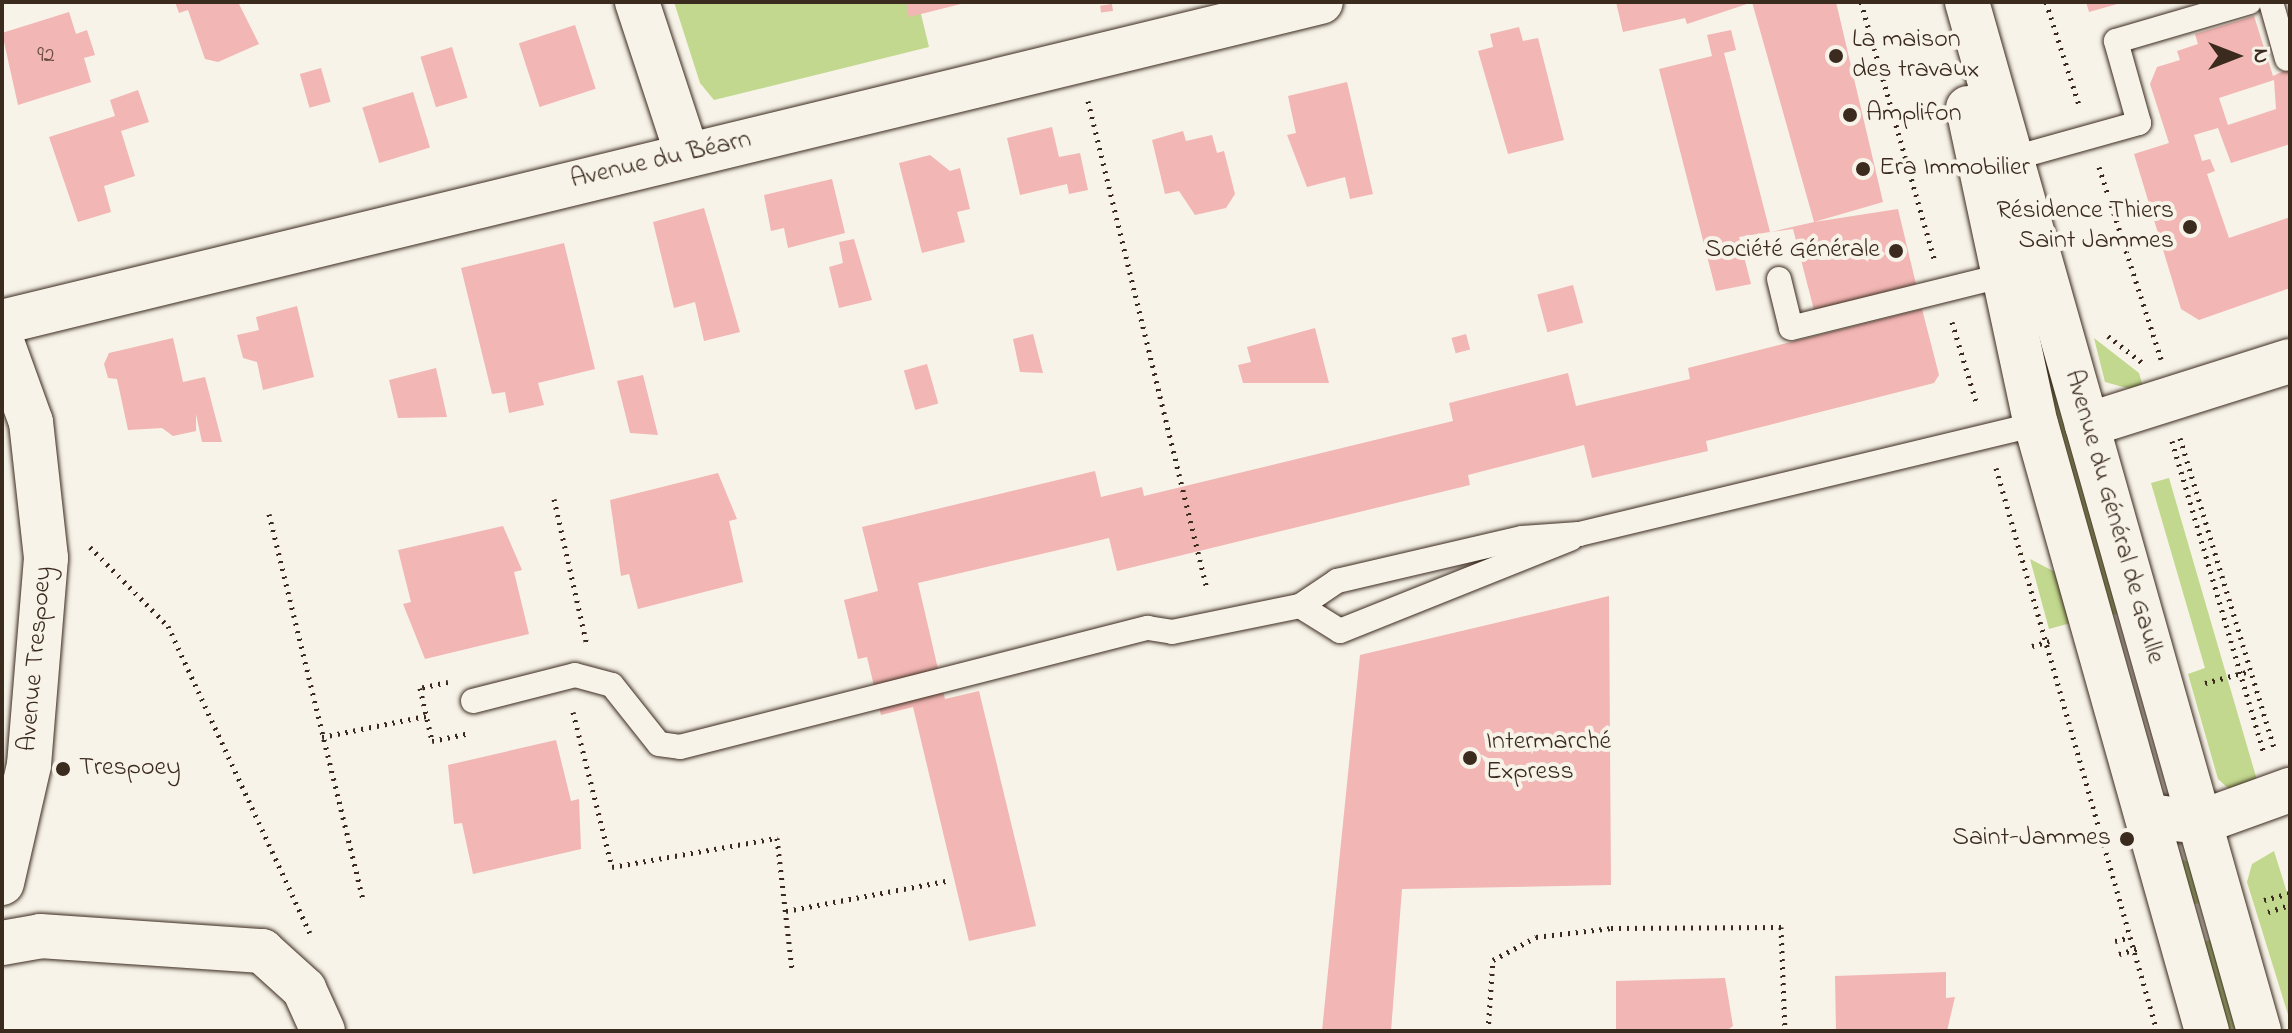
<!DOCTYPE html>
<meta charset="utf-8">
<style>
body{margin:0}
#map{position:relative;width:2292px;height:1033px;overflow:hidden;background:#f7f3e8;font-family:"Indie Flower",sans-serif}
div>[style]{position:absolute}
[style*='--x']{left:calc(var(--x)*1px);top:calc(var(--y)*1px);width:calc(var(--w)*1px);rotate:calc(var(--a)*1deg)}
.green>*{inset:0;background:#c1d88e;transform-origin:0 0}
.building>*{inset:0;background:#f2b6b4;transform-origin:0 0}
.path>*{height:5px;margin-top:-2.5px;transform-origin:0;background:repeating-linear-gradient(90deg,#3b2a1e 0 2px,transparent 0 8px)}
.roads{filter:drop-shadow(0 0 2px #3b2a1e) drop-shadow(0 0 2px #3b2a1e)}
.service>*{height:24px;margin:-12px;padding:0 12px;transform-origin:12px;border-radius:12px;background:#f7f3e8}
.minor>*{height:44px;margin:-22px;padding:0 22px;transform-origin:22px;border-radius:22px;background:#f7f3e8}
.tertiary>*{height:44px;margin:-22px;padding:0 22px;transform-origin:22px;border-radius:22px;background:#f7f3e8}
.secondary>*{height:44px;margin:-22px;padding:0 22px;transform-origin:22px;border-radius:22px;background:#f7f3e8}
.dots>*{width:22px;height:22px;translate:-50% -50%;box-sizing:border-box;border:4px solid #f7f3e8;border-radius:50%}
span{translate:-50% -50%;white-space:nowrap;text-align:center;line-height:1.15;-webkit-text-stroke:8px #f7f3e8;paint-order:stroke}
.number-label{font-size:22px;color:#694d44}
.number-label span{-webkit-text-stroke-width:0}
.poi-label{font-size:26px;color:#3b2a1e}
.left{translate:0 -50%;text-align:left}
.right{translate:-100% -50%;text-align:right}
.street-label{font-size:26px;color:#3b2a1e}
.frame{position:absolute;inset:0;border:4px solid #3b2a1e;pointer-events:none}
.north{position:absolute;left:2196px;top:16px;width:80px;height:80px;-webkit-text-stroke:6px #f7f3e8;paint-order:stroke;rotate:90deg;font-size:22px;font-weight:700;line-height:32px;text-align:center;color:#3b2a1e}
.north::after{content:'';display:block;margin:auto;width:28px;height:36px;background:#3b2a1e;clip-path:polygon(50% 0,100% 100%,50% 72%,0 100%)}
</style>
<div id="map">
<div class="green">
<i style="clip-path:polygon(674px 2px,918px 2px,929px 47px,714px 100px,700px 83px)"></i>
<i style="clip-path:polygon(2094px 338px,2139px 373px,2145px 393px,2105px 382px)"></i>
<i style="clip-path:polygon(2053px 343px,2130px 610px,2100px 619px,2029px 350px)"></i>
<i style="clip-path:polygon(2169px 478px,2259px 787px,2230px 790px,2218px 779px,2188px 674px,2205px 668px,2151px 483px)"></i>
<i style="clip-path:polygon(2030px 559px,2057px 573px,2078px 621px,2049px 629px)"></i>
<i style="clip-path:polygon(2274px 851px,2290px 902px,2290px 1021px,2247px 882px,2252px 864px)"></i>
<i style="clip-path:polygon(2171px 855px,2201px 867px,2210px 900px,2185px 907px)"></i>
<i style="left:2221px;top:937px;width:98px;height:27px;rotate:75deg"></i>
</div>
<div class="building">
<i style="clip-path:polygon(175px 2px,238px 2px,259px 44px,218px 62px,205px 59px,188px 10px,179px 13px)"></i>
<i style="clip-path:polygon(906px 2px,965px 2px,965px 3px,909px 17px)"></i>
<i style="clip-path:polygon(1616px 2px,1750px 2px,1750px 3px,1687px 24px,1685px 18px,1623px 32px)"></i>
<i style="clip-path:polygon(1752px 2px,1836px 2px,1883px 202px,1814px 222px,1898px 209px,1916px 284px,1814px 310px,1793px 229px,1771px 232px,1814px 222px)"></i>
<i style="clip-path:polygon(2086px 2px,2121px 2px,2121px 3px,2089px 12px)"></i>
<i style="left:1112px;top:4px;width:7px;height:12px;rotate:82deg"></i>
<i style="clip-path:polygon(69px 12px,76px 34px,87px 30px,95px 55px,84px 58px,91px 82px,18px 105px,2px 33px)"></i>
<i style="clip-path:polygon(evenodd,2254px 16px,2273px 76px,2290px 68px,2290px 144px,2231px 163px,2218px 128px,2194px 135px,2202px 161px,2210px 159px,2215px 171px,2207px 174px,2229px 238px,2290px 217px,2290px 288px,2199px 320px,2181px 309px,2134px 154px,2169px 143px,2150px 84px,2157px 67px,2180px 60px,2177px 51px,2198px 44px,2195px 34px,2254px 16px,2274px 80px,2276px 109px,2228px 125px,2219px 98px,2274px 80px)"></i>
<i style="left:575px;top:25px;width:67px;height:59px;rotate:72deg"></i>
<i style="clip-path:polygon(1519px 27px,1523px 41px,1538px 38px,1564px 140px,1508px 154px,1478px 51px,1493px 47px,1490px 34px)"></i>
<i style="clip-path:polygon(1731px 30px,1736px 50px,1724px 53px,1770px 232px,1739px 237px,1751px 284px,1716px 291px,1659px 69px,1712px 56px,1707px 35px)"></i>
<i style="left:452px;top:47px;width:53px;height:33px;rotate:73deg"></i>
<i style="left:321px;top:68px;width:35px;height:22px;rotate:74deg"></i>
<i style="clip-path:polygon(1347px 82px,1373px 194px,1350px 199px,1345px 177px,1307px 187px,1287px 135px,1296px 133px,1288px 96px)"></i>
<i style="clip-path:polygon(138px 90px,149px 122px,121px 131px,135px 176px,104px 186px,111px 212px,78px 222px,49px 137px,115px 116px,110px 100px)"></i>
<i style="left:413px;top:92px;width:58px;height:53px;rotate:73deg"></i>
<i style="clip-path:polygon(1052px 127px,1059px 157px,1080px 153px,1088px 190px,1069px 194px,1067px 184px,1020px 195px,1007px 138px)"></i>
<i style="clip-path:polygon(1183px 131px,1186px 141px,1212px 135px,1217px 153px,1224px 151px,1235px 194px,1226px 208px,1195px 215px,1179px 191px,1165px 194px,1152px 140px)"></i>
<i style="clip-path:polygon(930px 155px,950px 171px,960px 168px,970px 209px,957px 212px,965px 242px,922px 253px,899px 163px)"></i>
<i style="clip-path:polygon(832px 179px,845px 233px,788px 248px,784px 228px,771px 231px,764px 195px)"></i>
<i style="clip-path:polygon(704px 208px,740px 332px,704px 341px,695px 302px,674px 308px,653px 222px)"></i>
<i style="clip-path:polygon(854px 239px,872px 300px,839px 308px,829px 267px,843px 263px,839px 242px)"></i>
<i style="clip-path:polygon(564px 243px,595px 369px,538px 383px,544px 405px,509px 413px,505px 392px,492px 394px,461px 268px)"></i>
<i style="left:1573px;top:285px;width:39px;height:37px;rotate:75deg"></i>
<i style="clip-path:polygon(297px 306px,314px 377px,263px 390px,257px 362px,243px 358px,237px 335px,259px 330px,256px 317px)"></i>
<i style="clip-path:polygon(1922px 309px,1939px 375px,1934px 383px,1706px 441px,1708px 451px,1592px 478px,1584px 445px,1468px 475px,1470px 485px,1117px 571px,1109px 538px,918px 583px,945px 699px,979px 691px,1036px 926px,969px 941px,913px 707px,881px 715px,867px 657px,858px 659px,844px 600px,878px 591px,862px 527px,1095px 471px,1101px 497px,1142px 487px,1144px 496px,1453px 421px,1449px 403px,1568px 373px,1576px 406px,1690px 379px,1688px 368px)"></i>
<i style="clip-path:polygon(1315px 328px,1329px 383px,1243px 383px,1238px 365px,1251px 362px,1247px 347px)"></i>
<i style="clip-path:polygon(1033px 334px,1043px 373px,1020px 372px,1013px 339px)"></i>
<i style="left:1466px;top:334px;width:16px;height:15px;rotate:75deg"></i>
<i style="clip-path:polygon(173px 338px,183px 382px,205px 377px,222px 442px,202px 442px,196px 414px,196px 431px,173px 436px,162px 428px,128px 430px,117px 379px,108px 378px,104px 364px,109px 353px)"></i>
<i style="left:927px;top:364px;width:41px;height:24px;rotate:74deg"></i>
<i style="clip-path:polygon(436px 368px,447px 417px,398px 418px,389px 380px)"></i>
<i style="clip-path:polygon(643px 375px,658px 435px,630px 433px,617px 381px)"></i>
<i style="clip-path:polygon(718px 473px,737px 519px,729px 521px,743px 582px,638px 609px,629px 574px,621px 576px,610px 500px)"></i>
<i style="clip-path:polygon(503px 526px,522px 570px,514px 572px,529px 634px,425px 659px,403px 604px,411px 602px,398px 550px)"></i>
<i style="clip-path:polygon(1609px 596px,1611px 885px,1402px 889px,1391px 1031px,1322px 1031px,1360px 655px)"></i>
<i style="clip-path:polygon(556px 740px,571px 801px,579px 799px,581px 849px,473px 874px,462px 823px,454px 824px,448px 765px)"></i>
<i style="clip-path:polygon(1946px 972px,1946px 998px,1955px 997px,1947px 1031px,1836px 1031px,1835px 976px)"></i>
<i style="clip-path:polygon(1725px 978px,1733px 1026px,1726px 1031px,1616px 1031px,1616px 981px)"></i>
</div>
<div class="path">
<i style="--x:1861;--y:2;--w:267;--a:74.1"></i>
<i style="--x:2046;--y:2;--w:111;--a:72.2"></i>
<i style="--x:1088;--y:101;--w:502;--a:76.3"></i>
<i style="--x:2099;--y:167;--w:202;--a:72.1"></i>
<i style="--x:1952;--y:322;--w:87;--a:73.2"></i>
<i style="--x:2108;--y:336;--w:46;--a:37.9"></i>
<i style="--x:2180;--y:438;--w:326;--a:73.1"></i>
<i style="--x:2172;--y:441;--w:326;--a:73.6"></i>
<i style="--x:1996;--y:468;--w:586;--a:74.04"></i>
<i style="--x:554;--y:499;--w:151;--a:77.3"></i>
<i style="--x:269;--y:514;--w:397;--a:76.3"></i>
<i style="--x:90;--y:547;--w:111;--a:45.4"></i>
<i style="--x:168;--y:626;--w:338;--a:65.2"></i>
<i style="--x:2032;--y:646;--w:18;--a:-16"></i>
<i style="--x:448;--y:682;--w:29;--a:168"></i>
<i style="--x:420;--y:688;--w:54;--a:77.2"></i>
<i style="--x:432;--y:741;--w:35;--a:-12"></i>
<i style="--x:2205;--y:683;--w:47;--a:-14.9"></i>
<i style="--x:573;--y:712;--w:160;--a:75.9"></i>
<i style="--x:612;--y:867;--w:168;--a:-10"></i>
<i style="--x:777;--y:838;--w:132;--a:83.5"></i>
<i style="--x:322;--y:737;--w:106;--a:-11.4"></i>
<i style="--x:2264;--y:900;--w:27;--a:-15"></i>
<i style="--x:786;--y:911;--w:164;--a:-10.6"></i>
<i style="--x:2268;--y:912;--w:23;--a:-18"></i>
<i style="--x:2115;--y:941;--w:16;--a:-14"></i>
<i style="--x:2119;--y:954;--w:19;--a:-16"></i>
<i style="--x:1488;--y:1031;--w:71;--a:-86"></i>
<i style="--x:1493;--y:960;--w:49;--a:-28.1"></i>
<i style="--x:1536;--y:937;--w:76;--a:-6.8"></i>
<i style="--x:1611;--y:928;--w:170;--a:-0.3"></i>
<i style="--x:1781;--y:927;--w:104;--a:87.8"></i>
</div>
<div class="roads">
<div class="service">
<i style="--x:2271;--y:2;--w:59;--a:74.3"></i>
<i style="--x:2010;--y:159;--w:134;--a:-15.6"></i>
<i style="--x:2139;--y:123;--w:85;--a:-105.7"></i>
<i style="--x:2116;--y:41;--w:139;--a:-16.3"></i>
<i style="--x:1779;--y:279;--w:50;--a:76.2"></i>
<i style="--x:1791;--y:328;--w:216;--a:-13.9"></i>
<i style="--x:1300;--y:606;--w:47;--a:32"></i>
<i style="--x:1340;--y:631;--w:248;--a:-21.8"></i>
<i style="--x:473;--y:701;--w:105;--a:-14.3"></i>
<i style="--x:575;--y:675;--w:38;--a:15"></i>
<i style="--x:612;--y:685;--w:75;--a:51.5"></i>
<i style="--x:659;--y:744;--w:21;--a:8"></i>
<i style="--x:680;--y:747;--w:483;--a:-14.3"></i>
<i style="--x:1148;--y:628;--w:24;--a:9"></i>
<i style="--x:1172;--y:632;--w:131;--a:-11.5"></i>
<i style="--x:1300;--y:606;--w:45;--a:-34"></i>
<i style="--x:1337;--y:581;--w:190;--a:-13.1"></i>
<i style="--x:1522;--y:538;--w:57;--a:-4"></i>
<i style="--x:1579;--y:534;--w:470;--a:-13.5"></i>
</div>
<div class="minor">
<i style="--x:637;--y:2;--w:160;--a:71.8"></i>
<i style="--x:2;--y:322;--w:1357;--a:-13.64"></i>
<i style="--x:2087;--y:425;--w:213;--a:-17.5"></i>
<i style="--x:2147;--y:816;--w:54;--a:6.3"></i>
<i style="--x:2201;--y:822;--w:95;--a:-19.8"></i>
<i style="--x:2;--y:943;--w:39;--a:-10"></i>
<i style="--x:40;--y:936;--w:223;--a:3.9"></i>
<i style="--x:262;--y:951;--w:57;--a:42.1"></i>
<i style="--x:304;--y:989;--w:46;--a:65.7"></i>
</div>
<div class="tertiary">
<i style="--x:2;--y:342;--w:85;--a:70.1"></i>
<i style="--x:31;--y:422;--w:137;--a:83.7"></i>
<i style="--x:46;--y:558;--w:208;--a:94.7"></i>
<i style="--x:29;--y:765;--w:121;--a:102.9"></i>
</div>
<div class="secondary">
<i style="--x:1967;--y:2;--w:1070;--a:74.16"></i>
<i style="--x:1968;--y:108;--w:323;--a:77.9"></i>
<i style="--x:2036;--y:424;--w:631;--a:74.27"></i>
</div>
</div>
<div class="dots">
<i style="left:1836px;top:56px;background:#3b2a1e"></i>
<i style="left:1850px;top:115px;background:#3b2a1e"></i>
<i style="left:1863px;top:169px;background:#3b2a1e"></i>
<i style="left:2190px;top:227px;background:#3b2a1e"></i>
<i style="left:1896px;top:251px;background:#3b2a1e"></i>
<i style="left:1470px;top:758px;background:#3b2a1e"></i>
<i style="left:63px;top:769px;background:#3b2a1e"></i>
<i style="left:2127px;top:839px;background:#3b2a1e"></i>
</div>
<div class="number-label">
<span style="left:46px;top:57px">92</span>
</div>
<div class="poi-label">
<span class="left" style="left:1852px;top:56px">La maison<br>des travaux</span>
<span class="left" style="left:1866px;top:115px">Amplifon</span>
<span class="left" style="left:1879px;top:169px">Era Immobilier</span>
<span class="right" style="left:2174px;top:227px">Résidence Thiers<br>Saint Jammes</span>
<span class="right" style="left:1880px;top:251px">Société Générale</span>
<span class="left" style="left:1486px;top:758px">Intermarché<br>Express</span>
<span class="left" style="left:79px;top:769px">Trespoey</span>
<span class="right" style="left:2111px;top:839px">Saint-Jammes</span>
</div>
<div class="street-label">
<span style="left:661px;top:161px;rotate:-13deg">Avenue du Béarn</span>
<span style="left:2113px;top:517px;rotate:74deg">Avenue du Général de Gaulle</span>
<span style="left:37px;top:659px;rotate:-85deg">Avenue Trespoey</span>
</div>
<div class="frame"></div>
<div class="north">N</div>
</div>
